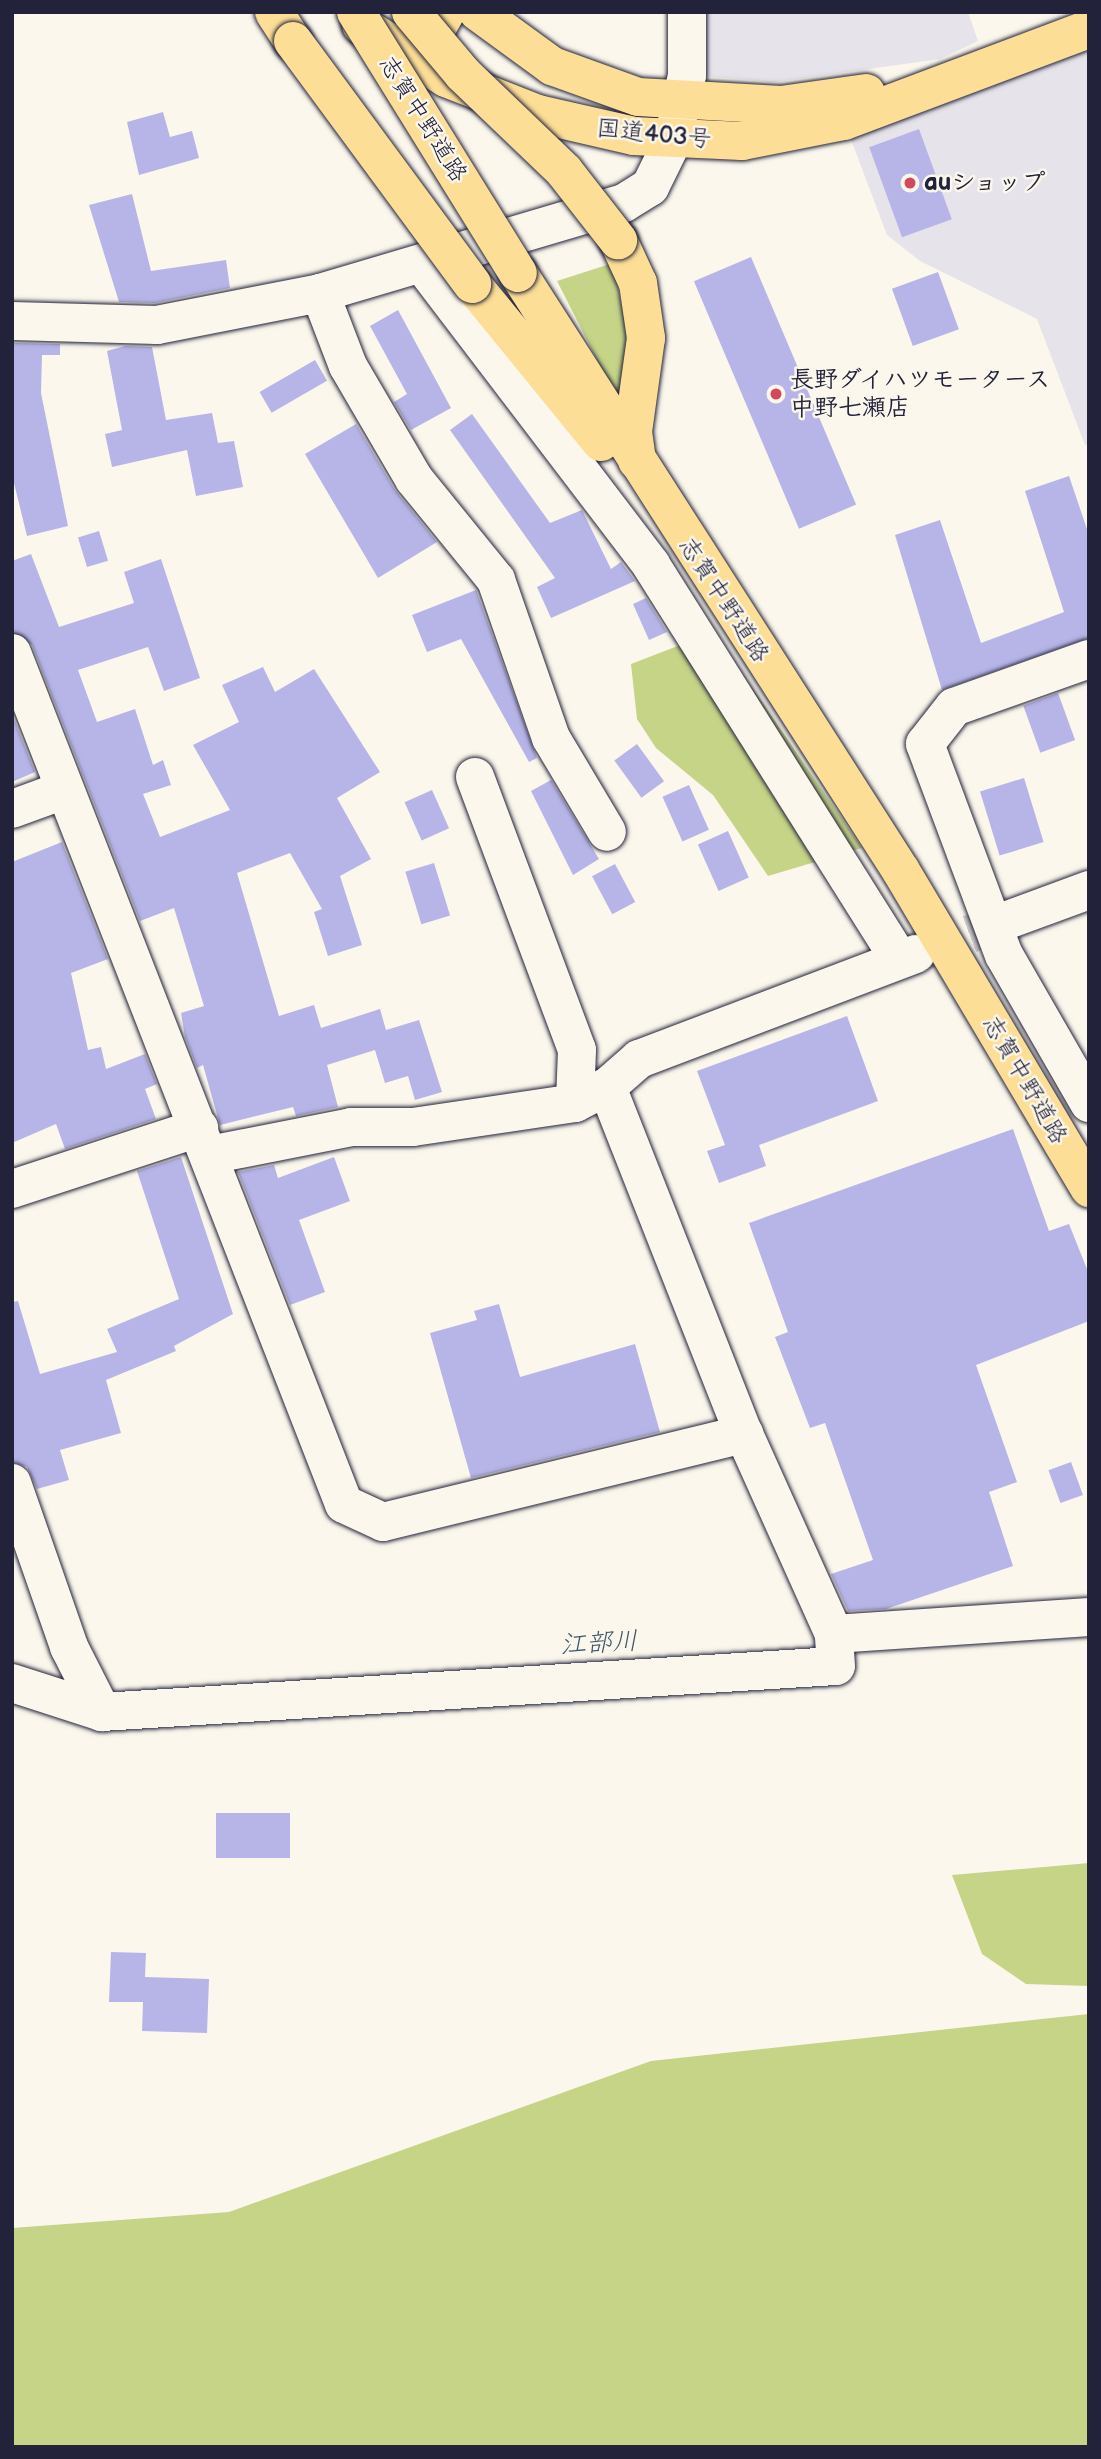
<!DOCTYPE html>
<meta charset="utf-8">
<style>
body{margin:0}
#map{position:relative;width:1101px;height:2459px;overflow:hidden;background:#fbf7ec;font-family:"Balsamiq Sans","Klee One",sans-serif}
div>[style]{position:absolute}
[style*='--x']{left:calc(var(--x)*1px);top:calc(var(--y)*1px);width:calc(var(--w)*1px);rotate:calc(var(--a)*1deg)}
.built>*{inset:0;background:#e7e3ea}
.green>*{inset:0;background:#c6d488}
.building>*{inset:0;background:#b7b5e7;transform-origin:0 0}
.minor-tunnel>*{height:38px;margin-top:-19px;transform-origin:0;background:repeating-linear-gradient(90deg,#d0ccc9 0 38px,transparent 0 57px)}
.roads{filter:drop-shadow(0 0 2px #22223b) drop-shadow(0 0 2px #22223b)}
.minor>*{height:38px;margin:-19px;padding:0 19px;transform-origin:19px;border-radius:19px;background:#fbf7ec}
.major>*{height:38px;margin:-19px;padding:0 19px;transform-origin:19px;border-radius:19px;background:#fdde96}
.highway>*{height:38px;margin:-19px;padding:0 19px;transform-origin:19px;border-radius:19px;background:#fdde96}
.bridges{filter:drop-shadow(0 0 2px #22223b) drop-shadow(0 0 2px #22223b)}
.major-bridge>*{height:38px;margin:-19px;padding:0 19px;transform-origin:19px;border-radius:19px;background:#fdde96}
.dots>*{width:19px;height:19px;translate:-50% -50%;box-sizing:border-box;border:4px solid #fbf7ec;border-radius:50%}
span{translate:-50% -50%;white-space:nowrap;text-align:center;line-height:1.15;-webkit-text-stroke:5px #fbf7ec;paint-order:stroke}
.street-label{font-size:24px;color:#22223b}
.poi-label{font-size:24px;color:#22223b;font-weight:700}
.left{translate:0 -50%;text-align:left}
.water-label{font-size:26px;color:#3e576a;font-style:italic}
.frame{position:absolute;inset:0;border:14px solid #22223b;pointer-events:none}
</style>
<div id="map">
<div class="built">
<i style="clip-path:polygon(687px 12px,968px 12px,978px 41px,940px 59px,776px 82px,687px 75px)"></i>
<i style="clip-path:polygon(1089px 29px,1089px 444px,1085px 445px,1037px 319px,920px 261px,887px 235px,844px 121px)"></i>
</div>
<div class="green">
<i style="clip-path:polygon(613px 263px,629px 343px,618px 401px,557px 281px)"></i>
<i style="clip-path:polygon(714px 632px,862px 848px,768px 876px,713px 795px,656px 748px,637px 719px,631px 664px)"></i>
<i style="clip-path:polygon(1089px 1863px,1089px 1986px,1026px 1984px,982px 1954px,952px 1875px)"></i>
<i style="clip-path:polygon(1089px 2014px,1089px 2447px,12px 2447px,12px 2228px,229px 2212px,651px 2061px)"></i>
</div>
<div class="building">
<i style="clip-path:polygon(163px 112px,170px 137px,192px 131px,199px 158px,139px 175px,127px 122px)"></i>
<i style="left:919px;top:129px;width:96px;height:53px;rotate:70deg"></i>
<i style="clip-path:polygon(132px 194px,151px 271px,226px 260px,230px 288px,155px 303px,119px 302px,89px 205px)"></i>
<i style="left:751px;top:257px;width:269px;height:62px;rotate:67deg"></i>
<i style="left:938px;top:272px;width:61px;height:49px;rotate:70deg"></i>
<i style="clip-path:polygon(398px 310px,451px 408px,411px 430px,394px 402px,407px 394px,370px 326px)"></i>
<i style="clip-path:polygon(14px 343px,60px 344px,60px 355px,42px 355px,41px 393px,68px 526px,27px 536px,12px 475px)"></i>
<i style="clip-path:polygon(125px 346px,152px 347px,166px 420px,212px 413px,218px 443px,234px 441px,243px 487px,196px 496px,187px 450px,112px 467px,105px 434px,122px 430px,107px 351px)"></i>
<i style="left:315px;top:360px;width:24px;height:64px;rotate:60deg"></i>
<i style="clip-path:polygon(472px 414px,550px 523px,582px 510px,611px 569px,621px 562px,635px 581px,551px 618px,537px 587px,555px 578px,450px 430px)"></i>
<i style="clip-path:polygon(356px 424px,395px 490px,437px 542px,378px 578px,305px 454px)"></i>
<i style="clip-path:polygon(1069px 476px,1089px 535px,1089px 638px,942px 690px,895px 535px,940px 520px,981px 643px,1064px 612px,1025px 491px)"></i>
<i style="left:99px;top:531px;width:31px;height:22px;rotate:73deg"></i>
<i style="clip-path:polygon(31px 554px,59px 627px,134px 603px,124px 572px,161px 559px,200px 678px,164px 691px,148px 647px,78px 670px,97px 722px,135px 709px,153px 765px,163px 760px,171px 785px,143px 794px,160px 837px,230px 810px,193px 745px,239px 722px,222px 685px,263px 667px,275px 692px,314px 669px,380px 772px,337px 798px,371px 859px,340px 876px,362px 945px,328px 956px,314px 912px,322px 909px,290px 853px,237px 873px,279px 1016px,314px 1005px,321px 1028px,380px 1009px,386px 1030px,419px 1020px,442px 1092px,415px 1100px,408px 1076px,385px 1083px,375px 1050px,327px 1065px,338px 1107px,296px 1116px,293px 1107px,220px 1125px,203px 1065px,197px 1068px,185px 1037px,181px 1013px,204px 1006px,174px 908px,140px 921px,32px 645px,12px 632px,12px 561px)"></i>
<i style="clip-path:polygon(476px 590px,537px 758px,529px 762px,461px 639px,427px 652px,412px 615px)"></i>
<i style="clip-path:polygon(646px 598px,667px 632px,649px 640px,633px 604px)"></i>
<i style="left:1058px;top:693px;width:50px;height:37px;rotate:70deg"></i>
<i style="clip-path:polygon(12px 714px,35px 772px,12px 782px)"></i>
<i style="left:637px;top:744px;width:46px;height:28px;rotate:54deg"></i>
<i style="left:1024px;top:778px;width:67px;height:46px;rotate:73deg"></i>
<i style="clip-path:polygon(551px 780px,599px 859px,573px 875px,531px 791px)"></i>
<i style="left:689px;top:785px;width:49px;height:29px;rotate:66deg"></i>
<i style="left:432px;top:790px;width:42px;height:30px;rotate:66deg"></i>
<i style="left:728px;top:831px;width:51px;height:33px;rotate:66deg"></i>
<i style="clip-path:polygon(62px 842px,108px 959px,71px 973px,88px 1050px,101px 1047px,106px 1069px,145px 1054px,157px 1084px,145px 1089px,156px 1119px,65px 1149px,56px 1124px,12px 1143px,12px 862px)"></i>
<i style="left:434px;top:863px;width:55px;height:30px;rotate:73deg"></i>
<i style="left:615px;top:864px;width:43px;height:26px;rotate:62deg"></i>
<i style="clip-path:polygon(847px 1016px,878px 1101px,759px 1145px,766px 1166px,719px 1183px,707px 1151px,725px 1145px,697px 1071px)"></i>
<i style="clip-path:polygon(1013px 1129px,1049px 1231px,1069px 1224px,1089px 1274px,1089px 1321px,976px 1365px,1017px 1482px,989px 1492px,1013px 1566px,886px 1609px,848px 1611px,831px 1574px,873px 1560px,825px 1423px,810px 1428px,775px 1337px,788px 1332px,749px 1223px)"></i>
<i style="clip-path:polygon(181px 1157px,233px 1314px,174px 1346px,176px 1351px,106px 1380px,121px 1433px,60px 1450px,69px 1480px,37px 1489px,27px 1467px,12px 1462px,12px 1302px,18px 1301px,40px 1374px,117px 1352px,107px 1329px,179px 1299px,137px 1171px)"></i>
<i style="clip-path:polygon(334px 1157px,350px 1201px,299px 1220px,325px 1292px,290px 1305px,238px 1172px,274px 1165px,278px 1178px)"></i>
<i style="clip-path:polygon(499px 1304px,520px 1377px,635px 1344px,660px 1432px,471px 1478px,430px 1333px,477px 1320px,474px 1311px)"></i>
<i style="left:1071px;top:1462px;width:35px;height:24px;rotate:70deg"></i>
<i style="left:290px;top:1813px;width:45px;height:74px;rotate:90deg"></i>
<i style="clip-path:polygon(111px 1952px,146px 1953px,145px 1977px,209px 1979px,207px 2033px,142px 2031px,143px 2002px,109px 2002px)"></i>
</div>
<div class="minor-tunnel">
<i style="--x:916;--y:954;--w:83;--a:-20.4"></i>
</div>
<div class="roads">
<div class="minor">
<i style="--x:422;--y:264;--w:378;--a:52.7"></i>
<i style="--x:651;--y:565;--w:466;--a:57.8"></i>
<i style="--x:320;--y:293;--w:78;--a:69"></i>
<i style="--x:348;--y:366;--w:131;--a:59.7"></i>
<i style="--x:414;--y:479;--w:130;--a:50.9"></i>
<i style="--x:496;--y:580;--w:167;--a:70.8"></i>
<i style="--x:551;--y:738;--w:109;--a:59.2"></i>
<i style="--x:12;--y:321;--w:145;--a:1.6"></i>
<i style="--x:157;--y:325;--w:166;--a:-11.1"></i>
<i style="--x:320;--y:293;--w:317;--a:-16.5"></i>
<i style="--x:624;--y:203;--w:31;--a:-32"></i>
<i style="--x:650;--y:187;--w:52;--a:-63.9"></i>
<i style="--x:673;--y:140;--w:66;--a:-77.8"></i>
<i style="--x:687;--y:75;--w:63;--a:-90"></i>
<i style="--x:12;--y:653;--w:913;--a:68.69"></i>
<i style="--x:344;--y:1504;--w:43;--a:24.8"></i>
<i style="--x:383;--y:1522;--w:372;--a:-13.7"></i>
<i style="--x:1089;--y:659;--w:143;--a:160.4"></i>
<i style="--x:954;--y:707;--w:47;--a:128.1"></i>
<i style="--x:925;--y:744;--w:225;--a:69.5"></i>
<i style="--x:1004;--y:955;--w:171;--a:60.1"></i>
<i style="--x:475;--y:777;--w:291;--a:69.5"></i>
<i style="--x:577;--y:1050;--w:53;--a:92.2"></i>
<i style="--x:12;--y:809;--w:55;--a:-20.1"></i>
<i style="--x:994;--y:925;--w:101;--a:-20.2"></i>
<i style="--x:607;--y:1087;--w:373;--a:68.5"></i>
<i style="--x:744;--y:1434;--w:219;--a:65.8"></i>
<i style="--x:210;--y:1155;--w:144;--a:-11.2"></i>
<i style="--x:351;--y:1127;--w:62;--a:0"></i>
<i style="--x:413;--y:1127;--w:164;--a:-8.4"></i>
<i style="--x:575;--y:1103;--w:36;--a:-27"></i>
<i style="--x:607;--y:1087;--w:43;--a:-41.2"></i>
<i style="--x:639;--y:1059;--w:296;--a:-20.8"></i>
<i style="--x:12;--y:1189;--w:197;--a:-18.1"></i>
<i style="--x:12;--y:1483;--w:174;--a:70.8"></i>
<i style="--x:69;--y:1647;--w:73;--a:63.1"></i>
<i style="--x:12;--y:1683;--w:95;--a:17.9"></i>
<i style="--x:102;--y:1712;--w:735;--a:-3.59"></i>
<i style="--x:836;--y:1666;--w:32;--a:-94"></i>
<i style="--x:834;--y:1634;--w:256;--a:-3.8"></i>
</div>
<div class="major">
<i style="--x:274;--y:12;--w:35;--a:57"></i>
<i style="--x:618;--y:240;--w:47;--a:65.1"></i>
<i style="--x:638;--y:283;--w:56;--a:81.7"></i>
<i style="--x:646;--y:338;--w:95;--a:97.9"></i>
<i style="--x:633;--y:432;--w:29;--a:82"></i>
<i style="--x:518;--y:273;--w:710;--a:57.36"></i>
<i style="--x:901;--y:871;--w:369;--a:59.3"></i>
<i style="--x:472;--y:284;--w:204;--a:50.8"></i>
</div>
<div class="highway">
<i style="--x:478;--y:12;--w:92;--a:36.1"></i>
<i style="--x:552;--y:66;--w:91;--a:19.8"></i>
<i style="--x:638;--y:97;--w:143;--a:3.2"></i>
<i style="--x:781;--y:105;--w:86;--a:-8"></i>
<i style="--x:361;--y:25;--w:100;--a:31.9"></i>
<i style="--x:446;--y:78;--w:99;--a:21.4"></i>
<i style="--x:538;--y:114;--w:98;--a:12.9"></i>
<i style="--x:634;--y:136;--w:108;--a:2.7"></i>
<i style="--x:742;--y:141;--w:104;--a:-11.1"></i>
<i style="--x:844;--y:121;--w:262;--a:-20.6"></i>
<i style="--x:418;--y:62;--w:57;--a:-60.8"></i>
</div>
</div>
<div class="bridges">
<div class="major-bridge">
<i style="--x:356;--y:12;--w:307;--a:58.2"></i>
<i style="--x:411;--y:12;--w:81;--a:50"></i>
<i style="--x:463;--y:74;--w:140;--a:43.8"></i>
<i style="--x:564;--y:171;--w:88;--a:52"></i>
<i style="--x:293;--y:41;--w:302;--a:53.6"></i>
</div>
</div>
<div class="dots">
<i style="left:910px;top:183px;background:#d1495b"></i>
<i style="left:776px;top:394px;background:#d1495b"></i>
</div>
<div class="street-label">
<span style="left:423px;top:119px;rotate:58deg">志賀中野道路</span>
<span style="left:654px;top:134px;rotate:6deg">国道403号</span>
<span style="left:724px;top:600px;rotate:57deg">志賀中野道路</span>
<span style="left:1025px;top:1080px;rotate:60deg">志賀中野道路</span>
</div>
<div class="poi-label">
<span class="left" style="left:924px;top:183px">auショップ</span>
<span class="left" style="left:790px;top:394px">長野ダイハツモータース<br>中野七瀬店</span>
</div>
<div class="water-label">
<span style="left:599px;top:1644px;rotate:-3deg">江部川</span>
</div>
<div class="frame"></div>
</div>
